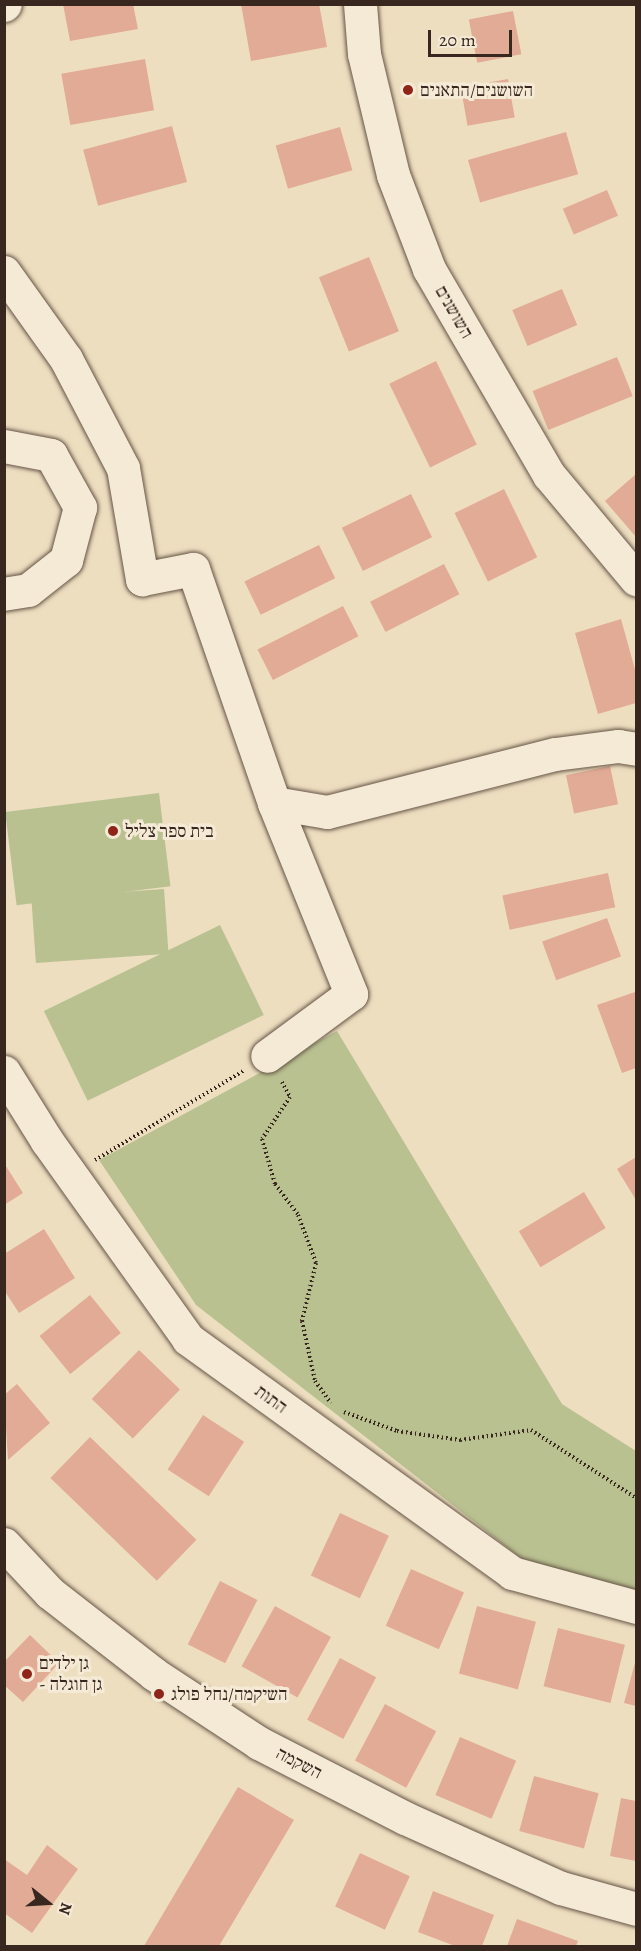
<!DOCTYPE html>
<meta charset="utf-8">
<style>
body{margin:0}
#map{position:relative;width:641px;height:1951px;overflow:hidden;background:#eedec0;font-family:Alegreya,"Frank Ruhl Libre",serif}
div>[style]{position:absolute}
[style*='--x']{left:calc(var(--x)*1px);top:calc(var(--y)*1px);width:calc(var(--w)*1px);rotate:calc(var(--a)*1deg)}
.green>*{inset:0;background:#bac191;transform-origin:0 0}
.building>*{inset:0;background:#e2ab96;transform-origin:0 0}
.path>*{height:4px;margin-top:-2px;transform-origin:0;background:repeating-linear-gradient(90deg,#37271e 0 1.5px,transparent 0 4.5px)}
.roads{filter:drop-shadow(0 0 2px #655546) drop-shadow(0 0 2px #655546)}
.minor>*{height:33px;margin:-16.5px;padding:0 16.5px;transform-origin:16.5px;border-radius:16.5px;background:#f4ead6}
.dots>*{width:16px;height:16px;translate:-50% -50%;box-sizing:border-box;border:3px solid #f4ead6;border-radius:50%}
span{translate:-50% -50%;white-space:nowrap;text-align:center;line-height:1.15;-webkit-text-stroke:6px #f4ead6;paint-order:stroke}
.poi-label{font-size:18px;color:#37271e}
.left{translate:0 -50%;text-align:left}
.street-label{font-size:18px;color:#37271e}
.frame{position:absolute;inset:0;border:6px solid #37271e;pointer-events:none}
.north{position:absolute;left:18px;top:1873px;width:60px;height:60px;-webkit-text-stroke:4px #f4ead6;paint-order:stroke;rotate:108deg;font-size:16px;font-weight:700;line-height:24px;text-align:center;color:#37271e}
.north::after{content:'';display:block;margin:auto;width:21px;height:27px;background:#37271e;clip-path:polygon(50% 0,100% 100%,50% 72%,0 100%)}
.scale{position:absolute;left:428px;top:30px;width:84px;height:27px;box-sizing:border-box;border:3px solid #37271e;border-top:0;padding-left:8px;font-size:18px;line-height:21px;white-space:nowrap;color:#37271e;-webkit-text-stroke:4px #f4ead6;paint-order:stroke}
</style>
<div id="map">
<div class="green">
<i style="left:159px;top:793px;width:94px;height:155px;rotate:83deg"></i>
<i style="left:164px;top:889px;width:65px;height:133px;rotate:86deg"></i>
<i style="left:220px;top:925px;width:100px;height:196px;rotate:64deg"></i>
<i style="clip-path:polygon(337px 1031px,562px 1404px,636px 1451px,636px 1595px,521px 1558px,196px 1305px,99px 1160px)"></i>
</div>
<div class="building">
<i style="clip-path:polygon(63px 4px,133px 4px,138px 29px,70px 41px)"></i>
<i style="clip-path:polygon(241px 4px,319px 4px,327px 47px,251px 61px)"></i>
<i style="left:513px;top:11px;width:44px;height:45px;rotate:79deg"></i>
<i style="left:145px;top:59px;width:52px;height:85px;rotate:80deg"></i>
<i style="left:508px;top:79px;width:39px;height:48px;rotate:80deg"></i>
<i style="left:172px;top:126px;width:58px;height:92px;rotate:75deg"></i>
<i style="left:340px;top:127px;width:45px;height:67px;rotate:74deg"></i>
<i style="left:566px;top:132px;width:44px;height:102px;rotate:74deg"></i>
<i style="left:607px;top:190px;width:28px;height:48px;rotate:67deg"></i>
<i style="left:369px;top:257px;width:80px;height:54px;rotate:68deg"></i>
<i style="left:562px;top:289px;width:39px;height:54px;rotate:67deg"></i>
<i style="left:617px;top:357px;width:42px;height:91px;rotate:68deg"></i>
<i style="left:436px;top:361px;width:93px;height:52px;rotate:64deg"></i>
<i style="clip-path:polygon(636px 474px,636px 537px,605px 501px)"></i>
<i style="left:504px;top:489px;width:76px;height:55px;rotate:64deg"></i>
<i style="left:411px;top:494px;width:48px;height:77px;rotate:64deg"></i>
<i style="left:319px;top:545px;width:37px;height:83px;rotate:64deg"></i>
<i style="left:444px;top:564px;width:34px;height:83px;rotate:63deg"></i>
<i style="left:343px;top:606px;width:34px;height:96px;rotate:63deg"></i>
<i style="clip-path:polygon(621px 619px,636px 673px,636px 703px,598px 714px,575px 633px)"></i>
<i style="left:610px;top:766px;width:39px;height:45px;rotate:78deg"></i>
<i style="left:608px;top:873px;width:35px;height:108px;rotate:78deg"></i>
<i style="left:607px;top:918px;width:41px;height:69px;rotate:70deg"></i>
<i style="clip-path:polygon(635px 992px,636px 1068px,622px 1073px,597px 1005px)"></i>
<i style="clip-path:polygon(636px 1157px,636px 1200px,617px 1169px)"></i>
<i style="clip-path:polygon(4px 1163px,23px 1193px,4px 1205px)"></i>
<i style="left:584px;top:1192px;width:42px;height:76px;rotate:59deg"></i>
<i style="clip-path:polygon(44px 1229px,75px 1278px,19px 1313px,4px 1290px,4px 1254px)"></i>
<i style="left:90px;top:1295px;width:49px;height:65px;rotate:51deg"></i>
<i style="left:139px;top:1350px;width:57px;height:68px;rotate:44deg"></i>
<i style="clip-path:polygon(17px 1384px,50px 1423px,8px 1460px,4px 1395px)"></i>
<i style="left:203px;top:1415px;width:49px;height:65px;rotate:33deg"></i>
<i style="left:90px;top:1437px;width:148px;height:57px;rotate:44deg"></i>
<i style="left:340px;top:1513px;width:54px;height:69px;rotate:25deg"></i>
<i style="left:411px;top:1569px;width:58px;height:62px;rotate:24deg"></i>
<i style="left:220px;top:1581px;width:42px;height:71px;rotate:27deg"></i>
<i style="left:275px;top:1606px;width:64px;height:69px;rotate:29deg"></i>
<i style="left:477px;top:1606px;width:61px;height:70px;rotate:15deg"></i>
<i style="left:558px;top:1628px;width:69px;height:60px;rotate:14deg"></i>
<i style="clip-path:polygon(30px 1635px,59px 1663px,23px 1702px,4px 1685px,4px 1662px)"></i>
<i style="left:340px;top:1658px;width:41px;height:70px;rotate:28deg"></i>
<i style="clip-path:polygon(636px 1659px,636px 1706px,624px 1703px)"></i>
<i style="left:385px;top:1704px;width:58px;height:64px;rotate:28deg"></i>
<i style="left:460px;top:1737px;width:61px;height:63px;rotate:23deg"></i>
<i style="left:534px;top:1776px;width:67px;height:57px;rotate:15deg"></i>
<i style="clip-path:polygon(238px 1787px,294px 1820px,219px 1946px,144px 1946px)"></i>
<i style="clip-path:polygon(621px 1798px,636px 1801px,636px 1861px,610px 1856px)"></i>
<i style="clip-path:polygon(47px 1845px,78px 1869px,32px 1933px,4px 1913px,4px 1859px,27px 1875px)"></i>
<i style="left:360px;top:1853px;width:55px;height:59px;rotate:25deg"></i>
<i style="clip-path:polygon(433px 1891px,494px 1915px,482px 1946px,455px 1946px,418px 1932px)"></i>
<i style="clip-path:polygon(517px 1919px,578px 1941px,576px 1946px,507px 1946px)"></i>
</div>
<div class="path">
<i style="--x:282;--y:1082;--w:17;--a:62"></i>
<i style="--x:290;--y:1097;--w:50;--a:123.7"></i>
<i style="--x:262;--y:1139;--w:47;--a:73.9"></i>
<i style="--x:275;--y:1184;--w:39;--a:53"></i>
<i style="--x:298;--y:1215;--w:51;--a:69.4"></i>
<i style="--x:316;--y:1263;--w:60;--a:103.6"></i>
<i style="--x:302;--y:1321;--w:61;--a:77.8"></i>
<i style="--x:315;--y:1381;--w:27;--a:54"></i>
<i style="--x:95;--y:1160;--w:173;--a:-31"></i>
<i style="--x:344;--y:1412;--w:56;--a:19.7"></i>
<i style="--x:397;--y:1431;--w:64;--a:8.1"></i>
<i style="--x:460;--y:1440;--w:72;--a:-8"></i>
<i style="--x:531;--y:1430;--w:125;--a:32.9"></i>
</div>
<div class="roads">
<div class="minor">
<i style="--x:360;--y:4;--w:50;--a:85.4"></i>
<i style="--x:364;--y:54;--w:124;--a:76.5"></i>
<i style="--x:393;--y:175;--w:101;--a:69"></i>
<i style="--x:429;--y:269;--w:238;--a:59.8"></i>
<i style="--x:549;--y:475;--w:136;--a:50.1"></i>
<i style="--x:4;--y:5;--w:1;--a:-45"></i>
<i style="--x:4;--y:272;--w:107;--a:54.5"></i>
<i style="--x:66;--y:359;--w:123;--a:62.4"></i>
<i style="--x:123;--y:468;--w:113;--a:80.3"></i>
<i style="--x:142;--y:579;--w:52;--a:-11.1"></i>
<i style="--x:193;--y:569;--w:248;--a:70.9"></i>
<i style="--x:274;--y:803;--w:206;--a:68"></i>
<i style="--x:351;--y:994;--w:104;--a:143.6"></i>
<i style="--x:4;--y:446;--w:48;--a:10.8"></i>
<i style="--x:51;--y:455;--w:60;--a:60.9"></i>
<i style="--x:80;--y:507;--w:55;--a:104.8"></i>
<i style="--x:66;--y:560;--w:48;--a:141.7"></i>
<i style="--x:28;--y:590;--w:24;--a:171"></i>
<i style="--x:274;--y:803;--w:54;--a:9.6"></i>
<i style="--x:327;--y:812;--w:235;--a:-14.3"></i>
<i style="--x:555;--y:754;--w:64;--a:-7.2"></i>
<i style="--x:618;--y:746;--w:18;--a:9"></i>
<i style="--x:4;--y:1072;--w:81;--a:58.1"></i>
<i style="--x:47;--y:1141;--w:243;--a:54.5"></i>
<i style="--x:188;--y:1339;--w:400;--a:35.8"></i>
<i style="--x:512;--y:1573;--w:129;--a:15.3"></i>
<i style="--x:4;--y:1544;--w:67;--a:46.8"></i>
<i style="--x:50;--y:1593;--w:132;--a:37.9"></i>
<i style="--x:154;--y:1674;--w:126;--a:33.3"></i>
<i style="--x:259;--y:1743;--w:164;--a:27.2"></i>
<i style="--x:405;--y:1818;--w:171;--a:24.2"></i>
<i style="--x:561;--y:1888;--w:78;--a:15.6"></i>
</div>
</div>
<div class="dots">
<i style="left:408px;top:90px;background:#8f2418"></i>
<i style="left:113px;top:831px;background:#8f2418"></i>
<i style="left:27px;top:1674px;background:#8f2418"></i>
<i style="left:159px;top:1694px;background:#8f2418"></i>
</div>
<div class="poi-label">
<span class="left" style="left:420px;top:90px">השושנים/התאנים</span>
<span class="left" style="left:125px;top:831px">בית ספר צליל</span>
<span class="left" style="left:39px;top:1674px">גן ילדים<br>- גן חוגלה</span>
<span class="left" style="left:171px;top:1694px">השיקמה/נחל פולג</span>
</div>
<div class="street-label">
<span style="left:454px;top:312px;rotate:60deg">השושנים</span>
<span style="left:271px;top:1399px;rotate:36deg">התות</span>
<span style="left:299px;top:1763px;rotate:27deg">השקמה</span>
</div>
<div class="frame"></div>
<div class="north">N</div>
<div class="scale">20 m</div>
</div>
